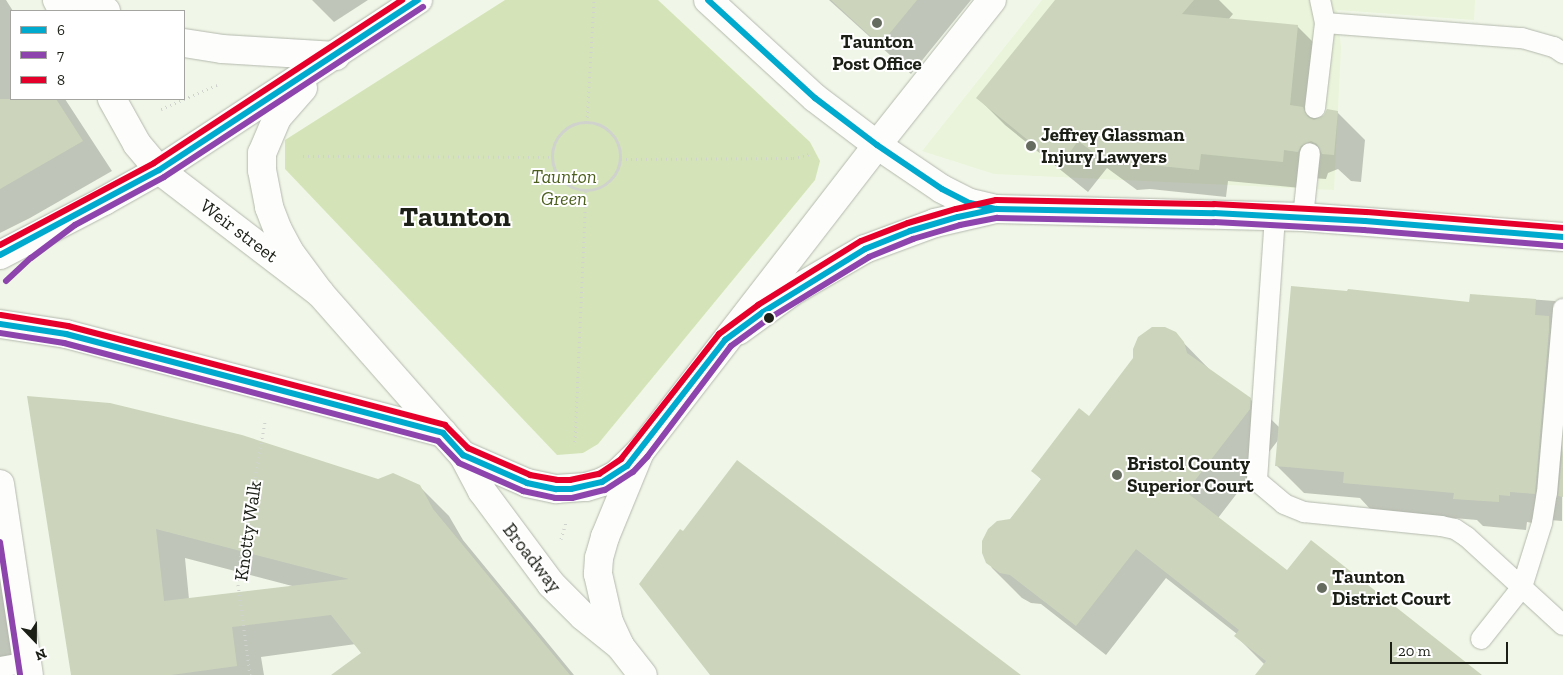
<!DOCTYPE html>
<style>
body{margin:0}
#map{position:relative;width:1563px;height:675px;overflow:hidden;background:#f1f7e8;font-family:"Zilla Slab",serif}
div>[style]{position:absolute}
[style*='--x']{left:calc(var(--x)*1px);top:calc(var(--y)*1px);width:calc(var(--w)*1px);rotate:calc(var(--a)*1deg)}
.built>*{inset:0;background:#eaf4da}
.green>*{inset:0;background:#d4e4b8}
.shadow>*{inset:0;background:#0003}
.building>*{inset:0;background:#ccd5bc}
.path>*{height:3px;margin-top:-1.5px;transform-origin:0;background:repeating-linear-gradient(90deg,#d0d2ce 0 1px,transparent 0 5px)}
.path>.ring{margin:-1.5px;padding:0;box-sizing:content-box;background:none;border:3px solid #d0d2ce;border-radius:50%}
.roads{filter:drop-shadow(0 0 1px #b3b8ad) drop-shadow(0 0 1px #b3b8ad)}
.lane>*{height:20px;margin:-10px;padding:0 10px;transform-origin:10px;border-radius:10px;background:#fdfefc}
.street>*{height:28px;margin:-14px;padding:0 14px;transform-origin:14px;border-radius:14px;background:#fdfefc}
.secondary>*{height:28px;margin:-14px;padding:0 14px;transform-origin:14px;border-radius:14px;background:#fdfefc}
.primary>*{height:28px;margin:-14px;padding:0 14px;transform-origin:14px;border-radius:14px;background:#fdfefc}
.highway>*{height:28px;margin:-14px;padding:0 14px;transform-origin:14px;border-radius:14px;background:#fdfefc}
.bus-1>*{height:6px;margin:-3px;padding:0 3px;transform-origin:3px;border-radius:3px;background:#00a9ce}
.bus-2>*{height:6px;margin:-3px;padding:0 3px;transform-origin:3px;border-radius:3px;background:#8e44ad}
.bus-3>*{height:6px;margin:-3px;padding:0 3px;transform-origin:3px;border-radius:3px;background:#e4002b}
.dots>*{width:14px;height:14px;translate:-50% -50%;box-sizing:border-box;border:2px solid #fff;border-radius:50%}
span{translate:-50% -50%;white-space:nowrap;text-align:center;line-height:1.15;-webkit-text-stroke:4px #fff;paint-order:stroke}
.poi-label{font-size:19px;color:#1b1f15;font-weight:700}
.left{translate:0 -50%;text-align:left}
.park-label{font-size:19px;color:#4c5f1e;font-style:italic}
.street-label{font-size:19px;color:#1b1f15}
.town-label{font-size:29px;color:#1b1f15;font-weight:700}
.legend{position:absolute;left:10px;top:10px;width:175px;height:90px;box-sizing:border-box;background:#fff;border:1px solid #a4a5a1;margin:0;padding:6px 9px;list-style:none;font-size:15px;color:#1b1f15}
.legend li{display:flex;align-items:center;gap:10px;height:25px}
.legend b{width:25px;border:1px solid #a4a5a1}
.north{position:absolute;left:10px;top:615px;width:50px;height:50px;-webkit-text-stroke:4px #fff;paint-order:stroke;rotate:158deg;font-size:14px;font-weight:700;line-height:20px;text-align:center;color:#1b1f15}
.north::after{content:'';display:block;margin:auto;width:18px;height:22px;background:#1b1f15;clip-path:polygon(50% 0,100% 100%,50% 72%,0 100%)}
.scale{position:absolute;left:1390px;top:642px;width:118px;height:22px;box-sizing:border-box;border:2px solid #1b1f15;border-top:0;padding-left:6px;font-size:15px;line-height:18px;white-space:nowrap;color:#1b1f15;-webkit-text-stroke:4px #fff;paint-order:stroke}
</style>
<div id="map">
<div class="built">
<i style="clip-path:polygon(1042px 0,1475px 0,1474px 20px,1337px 10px,1341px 47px,1334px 190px,994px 174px,922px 151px)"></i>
</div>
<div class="green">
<i style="clip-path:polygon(505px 0,658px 0,810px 142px,820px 161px,815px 180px,598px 444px,583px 453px,557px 455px,285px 169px,285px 140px)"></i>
</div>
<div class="shadow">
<i style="clip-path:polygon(0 0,6px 0,13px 11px,11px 11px,11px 99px,65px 99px,112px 171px,30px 218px,0 233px)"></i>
<i style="clip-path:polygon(312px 0,368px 0,334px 22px)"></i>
<i style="clip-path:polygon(829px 0,971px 0,911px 74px)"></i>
<i style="clip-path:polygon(1056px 0,1219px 0,1233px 14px,1228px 20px,1297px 26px,1325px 54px,1319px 119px,1337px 112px,1365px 140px,1361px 182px,1351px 181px,1338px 169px,1328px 173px,1326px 179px,1312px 178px,1311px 189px,1228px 181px,1226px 197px,1150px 189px,1137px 190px,1107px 168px,1088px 192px,1005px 125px,978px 98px)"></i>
<i style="clip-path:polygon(1471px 295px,1555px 301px,1563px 309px,1562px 521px,1538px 519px,1538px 524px,1527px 522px,1526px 530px,1483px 526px,1477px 520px,1372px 511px,1360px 498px,1304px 493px,1276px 465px,1279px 439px,1218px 518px,1287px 572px,1480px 675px,1257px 675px,1265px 665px,1236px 636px,1237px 634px,1166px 578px,1106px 655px,1041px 604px,1031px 603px,1022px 598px,992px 568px,983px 553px,1042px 480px,1033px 471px,1175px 334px,1213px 373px,1250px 399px,1280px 428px,1470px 304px)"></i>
<i style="clip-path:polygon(evenodd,28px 397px,379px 481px,419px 486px,449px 516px,463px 540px,574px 675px,360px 675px,362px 653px,356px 644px,261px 657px,264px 675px,73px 675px,28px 397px,185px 558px,296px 587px,189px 599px,185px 558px)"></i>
<i style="clip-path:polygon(0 549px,18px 675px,0 675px)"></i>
</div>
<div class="building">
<i style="clip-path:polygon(831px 0,917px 0,880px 45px)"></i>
<i style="clip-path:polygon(1055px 0,1194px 0,1182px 14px,1298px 25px,1290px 105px,1303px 107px,1308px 117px,1314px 120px,1324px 115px,1327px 109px,1338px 111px,1334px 155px,1322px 154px,1317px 144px,1311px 141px,1301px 146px,1298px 152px,1284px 150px,1283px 162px,1201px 154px,1199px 170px,1122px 162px,1108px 163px,1078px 141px,1060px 166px,976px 98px)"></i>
<i style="clip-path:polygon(0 99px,56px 99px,83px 141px,0 189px)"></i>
<i style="clip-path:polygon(1291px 286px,1347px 291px,1348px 289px,1469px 302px,1470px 294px,1536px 299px,1535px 315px,1549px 316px,1549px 330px,1535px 494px,1510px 492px,1510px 496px,1499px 495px,1499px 502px,1453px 499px,1454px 493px,1343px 483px,1344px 472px,1275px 466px)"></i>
<i style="clip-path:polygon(1152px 327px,1165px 327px,1176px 332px,1184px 342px,1187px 353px,1251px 398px,1250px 409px,1186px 492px,1287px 570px,1311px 540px,1482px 675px,1255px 675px,1266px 661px,1234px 636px,1239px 630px,1136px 549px,1076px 626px,1010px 575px,1000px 573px,986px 563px,982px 553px,982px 541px,988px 529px,997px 521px,1010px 519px,1041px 479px,1031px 471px,1079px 408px,1089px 416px,1133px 358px,1133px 349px,1138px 337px)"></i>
<i style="clip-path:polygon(evenodd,27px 396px,110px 403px,242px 435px,378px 479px,393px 473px,420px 485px,433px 509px,570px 675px,331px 675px,361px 653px,331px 615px,232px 627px,237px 666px,171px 675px,71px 675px,27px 396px,156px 529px,349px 579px,164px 601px,156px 529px)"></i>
<i style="clip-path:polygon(1563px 446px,1563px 497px,1558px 496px)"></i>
<i style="clip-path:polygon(737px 460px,1021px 675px,710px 675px,639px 584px,680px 529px,683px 531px)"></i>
</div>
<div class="path">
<i style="--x:161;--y:109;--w:61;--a:-23.2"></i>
<i class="ring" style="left:552px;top:122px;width:65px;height:65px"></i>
<i style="--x:587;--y:122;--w:122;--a:-86.7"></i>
<i style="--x:303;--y:156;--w:249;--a:0.2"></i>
<i style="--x:621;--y:159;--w:172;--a:-0.3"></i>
<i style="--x:793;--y:158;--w:18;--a:-13"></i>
<i style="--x:575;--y:442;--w:251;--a:-87.5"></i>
<i style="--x:561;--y:539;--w:17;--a:-73"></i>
<i style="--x:250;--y:675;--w:100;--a:-97.5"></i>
<i style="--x:237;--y:576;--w:157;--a:-79.7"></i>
</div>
<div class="roads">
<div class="lane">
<i style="--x:1325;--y:23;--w:198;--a:4.4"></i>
<i style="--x:1522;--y:38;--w:33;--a:16"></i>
<i style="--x:1554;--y:47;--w:11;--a:34"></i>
<i style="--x:1315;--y:108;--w:86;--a:-83.3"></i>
<i style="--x:1325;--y:23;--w:24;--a:-102"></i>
<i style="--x:1275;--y:216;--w:266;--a:93.9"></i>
<i style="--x:1257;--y:481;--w:35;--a:40"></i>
<i style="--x:1284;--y:504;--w:22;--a:22"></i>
<i style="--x:1304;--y:512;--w:138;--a:5.8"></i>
<i style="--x:1441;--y:526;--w:14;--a:12"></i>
<i style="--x:1455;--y:529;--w:14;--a:34"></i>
<i style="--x:1467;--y:537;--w:130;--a:42.5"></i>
<i style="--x:1303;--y:217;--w:64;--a:-83.8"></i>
<i style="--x:1481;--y:639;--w:66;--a:-51.7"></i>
<i style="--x:1522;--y:587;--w:67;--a:-72.6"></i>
<i style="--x:1542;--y:523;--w:30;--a:-81"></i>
<i style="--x:1547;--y:493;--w:185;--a:-85"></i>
<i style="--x:0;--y:667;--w:27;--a:-10"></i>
</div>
<div class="street">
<i style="--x:877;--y:145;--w:185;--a:-51.6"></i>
</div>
<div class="secondary">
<i style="--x:877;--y:145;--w:78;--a:34.1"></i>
<i style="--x:942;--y:189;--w:31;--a:27"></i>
<i style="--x:970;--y:203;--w:23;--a:13"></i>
<i style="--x:738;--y:331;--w:68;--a:-36"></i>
<i style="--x:793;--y:291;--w:83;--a:-30.3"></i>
<i style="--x:865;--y:249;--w:75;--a:-20.4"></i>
<i style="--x:935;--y:223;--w:63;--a:-12.9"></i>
<i style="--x:996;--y:209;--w:307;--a:1.5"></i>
<i style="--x:1303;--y:217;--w:261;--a:4.4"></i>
<i style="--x:0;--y:484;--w:193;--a:81.4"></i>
</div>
<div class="primary">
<i style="--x:57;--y:0;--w:13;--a:61"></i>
<i style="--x:112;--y:99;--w:51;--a:60.9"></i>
<i style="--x:137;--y:144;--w:34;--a:50"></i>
<i style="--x:159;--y:170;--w:203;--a:37.4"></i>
<i style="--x:320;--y:293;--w:186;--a:48.7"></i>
<i style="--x:640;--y:452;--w:92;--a:112.4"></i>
<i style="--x:605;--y:537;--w:22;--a:106"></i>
<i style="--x:599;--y:558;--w:16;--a:94"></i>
<i style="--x:598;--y:574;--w:49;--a:77.1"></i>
<i style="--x:609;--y:622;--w:26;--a:65"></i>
<i style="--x:620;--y:646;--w:37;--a:52"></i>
<i style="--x:463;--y:455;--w:41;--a:62.2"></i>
<i style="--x:482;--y:491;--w:116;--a:53.4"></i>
<i style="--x:551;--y:584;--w:45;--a:45"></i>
<i style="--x:583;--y:616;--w:48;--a:39"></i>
</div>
<div class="highway">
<i style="--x:87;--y:0;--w:22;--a:30"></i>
<i style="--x:184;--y:43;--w:38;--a:9"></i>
<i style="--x:222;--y:49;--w:114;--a:3.5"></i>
<i style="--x:303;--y:88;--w:40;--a:131"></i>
<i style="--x:277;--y:118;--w:38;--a:113"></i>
<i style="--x:262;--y:153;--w:17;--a:90"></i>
<i style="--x:262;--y:170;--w:38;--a:79"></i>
<i style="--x:269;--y:207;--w:25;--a:69"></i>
<i style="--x:278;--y:230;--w:24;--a:62"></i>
<i style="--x:289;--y:251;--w:52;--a:53.6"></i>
<i style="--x:0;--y:255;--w:117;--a:-27.4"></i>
<i style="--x:104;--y:201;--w:63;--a:-29.4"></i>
<i style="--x:159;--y:170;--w:310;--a:-33.3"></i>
<i style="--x:0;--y:324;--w:67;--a:8.6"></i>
<i style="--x:66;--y:334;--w:390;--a:14.7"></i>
<i style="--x:443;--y:433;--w:30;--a:48"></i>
<i style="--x:463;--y:455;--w:70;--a:23.6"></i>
<i style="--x:527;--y:483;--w:30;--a:12"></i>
<i style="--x:556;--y:489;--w:30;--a:-4"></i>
<i style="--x:586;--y:487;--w:17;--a:-17"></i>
<i style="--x:602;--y:482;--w:16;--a:-27"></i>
<i style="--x:616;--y:475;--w:33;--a:-44"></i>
<i style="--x:640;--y:452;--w:388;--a:-52.3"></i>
<i style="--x:877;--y:145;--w:78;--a:-142.8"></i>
<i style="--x:815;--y:98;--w:145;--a:-137.5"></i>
</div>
</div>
<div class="bus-1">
<i style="--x:708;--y:0;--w:145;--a:42.5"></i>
<i style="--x:815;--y:98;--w:78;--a:37.2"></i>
<i style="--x:877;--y:145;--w:78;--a:34.1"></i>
<i style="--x:942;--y:189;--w:31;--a:27"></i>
<i style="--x:970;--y:203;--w:27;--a:13"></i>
<i style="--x:0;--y:255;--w:180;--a:-28.1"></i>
<i style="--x:159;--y:170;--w:310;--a:-33.3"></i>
<i style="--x:0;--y:324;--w:67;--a:8.6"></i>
<i style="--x:66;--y:334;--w:390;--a:14.7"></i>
<i style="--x:443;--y:433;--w:30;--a:48"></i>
<i style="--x:463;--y:455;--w:70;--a:23.6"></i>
<i style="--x:527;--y:483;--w:30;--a:12"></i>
<i style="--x:556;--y:489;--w:15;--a:0"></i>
<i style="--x:571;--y:489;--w:32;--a:-13"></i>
<i style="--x:602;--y:482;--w:30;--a:-33"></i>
<i style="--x:627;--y:466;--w:160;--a:-52.1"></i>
<i style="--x:725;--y:340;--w:47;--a:-36.4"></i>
<i style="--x:763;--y:312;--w:120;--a:-31.7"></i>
<i style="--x:865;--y:249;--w:48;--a:-21.8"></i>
<i style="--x:910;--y:231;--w:50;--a:-16.3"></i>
<i style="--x:958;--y:217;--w:39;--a:-12"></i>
<i style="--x:996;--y:209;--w:218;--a:1.1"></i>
<i style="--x:1214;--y:213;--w:151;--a:3"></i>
<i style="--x:1365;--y:221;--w:199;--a:4.6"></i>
</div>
<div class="bus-2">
<i style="--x:6;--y:281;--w:34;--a:-43"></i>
<i style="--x:31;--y:258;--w:55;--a:-36.9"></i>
<i style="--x:75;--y:225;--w:101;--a:-28.3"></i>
<i style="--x:164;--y:177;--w:310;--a:-33.3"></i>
<i style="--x:0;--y:333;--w:65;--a:8.9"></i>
<i style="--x:64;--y:343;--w:387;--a:14.7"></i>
<i style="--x:438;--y:441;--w:30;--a:46"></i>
<i style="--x:459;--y:463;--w:70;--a:23.6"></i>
<i style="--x:523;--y:491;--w:33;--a:12"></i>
<i style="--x:555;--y:498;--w:17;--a:0"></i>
<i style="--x:572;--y:498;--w:34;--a:-14"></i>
<i style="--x:605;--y:490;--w:33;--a:-33"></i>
<i style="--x:633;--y:472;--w:21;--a:-47"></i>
<i style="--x:647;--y:457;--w:139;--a:-52.9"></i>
<i style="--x:731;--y:346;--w:46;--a:-36.1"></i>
<i style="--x:768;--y:319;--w:119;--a:-31.5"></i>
<i style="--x:869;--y:257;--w:48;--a:-22.2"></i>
<i style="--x:913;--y:239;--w:49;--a:-16.6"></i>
<i style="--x:960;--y:225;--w:38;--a:-11"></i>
<i style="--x:997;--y:218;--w:217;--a:1.1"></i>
<i style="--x:1214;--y:222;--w:150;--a:3.1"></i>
<i style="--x:1364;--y:230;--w:199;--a:4.6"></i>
<i style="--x:0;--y:542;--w:134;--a:81.4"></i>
</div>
<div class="bus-3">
<i style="--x:0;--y:245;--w:174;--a:-28"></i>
<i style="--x:154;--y:163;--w:297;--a:-33.3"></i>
<i style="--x:1;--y:315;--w:68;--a:9.3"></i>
<i style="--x:68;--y:326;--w:390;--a:14.7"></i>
<i style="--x:445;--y:425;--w:33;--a:45"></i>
<i style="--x:468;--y:448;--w:68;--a:23.5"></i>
<i style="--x:530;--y:475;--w:27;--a:10"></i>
<i style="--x:557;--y:480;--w:13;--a:0"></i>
<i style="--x:570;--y:480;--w:30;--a:-12"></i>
<i style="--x:599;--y:474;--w:27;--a:-34"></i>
<i style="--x:621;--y:459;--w:159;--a:-51.9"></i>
<i style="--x:719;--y:334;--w:49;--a:-36.6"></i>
<i style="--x:758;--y:305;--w:121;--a:-31.9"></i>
<i style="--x:861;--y:241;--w:50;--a:-21"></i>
<i style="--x:908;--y:223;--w:50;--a:-16.3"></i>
<i style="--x:956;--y:209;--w:41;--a:-12.7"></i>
<i style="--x:996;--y:200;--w:218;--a:1.1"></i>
<i style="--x:1214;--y:204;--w:152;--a:3"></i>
<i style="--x:1366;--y:212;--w:198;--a:4.6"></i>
</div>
<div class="dots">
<i style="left:877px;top:23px;background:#666b5f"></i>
<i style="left:1031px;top:146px;background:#666b5f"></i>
<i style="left:769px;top:318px;background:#1b1f15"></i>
<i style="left:1117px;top:475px;background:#666b5f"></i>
<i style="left:1322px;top:588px;background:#666b5f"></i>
</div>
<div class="poi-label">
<span style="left:877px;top:53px">Taunton<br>Post Office</span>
<span class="left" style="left:1041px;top:146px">Jeffrey Glassman<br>Injury Lawyers</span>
<span class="left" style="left:1127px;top:475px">Bristol County<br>Superior Court</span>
<span class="left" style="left:1332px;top:588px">Taunton<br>District Court</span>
</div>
<div class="park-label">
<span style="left:564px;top:188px">Taunton<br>Green</span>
</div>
<div class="street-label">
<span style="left:239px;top:231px;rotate:37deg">Weir street</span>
<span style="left:248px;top:531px;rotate:-82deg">Knotty Walk</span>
<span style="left:532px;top:558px;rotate:52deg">Broadway</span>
</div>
<div class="town-label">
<span style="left:455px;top:217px">Taunton</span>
</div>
<ul class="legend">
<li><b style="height:6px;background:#00a9ce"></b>6</li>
<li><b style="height:6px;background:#8e44ad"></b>7</li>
<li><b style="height:6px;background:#e4002b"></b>8</li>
</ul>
<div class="north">N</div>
<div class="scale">20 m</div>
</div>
